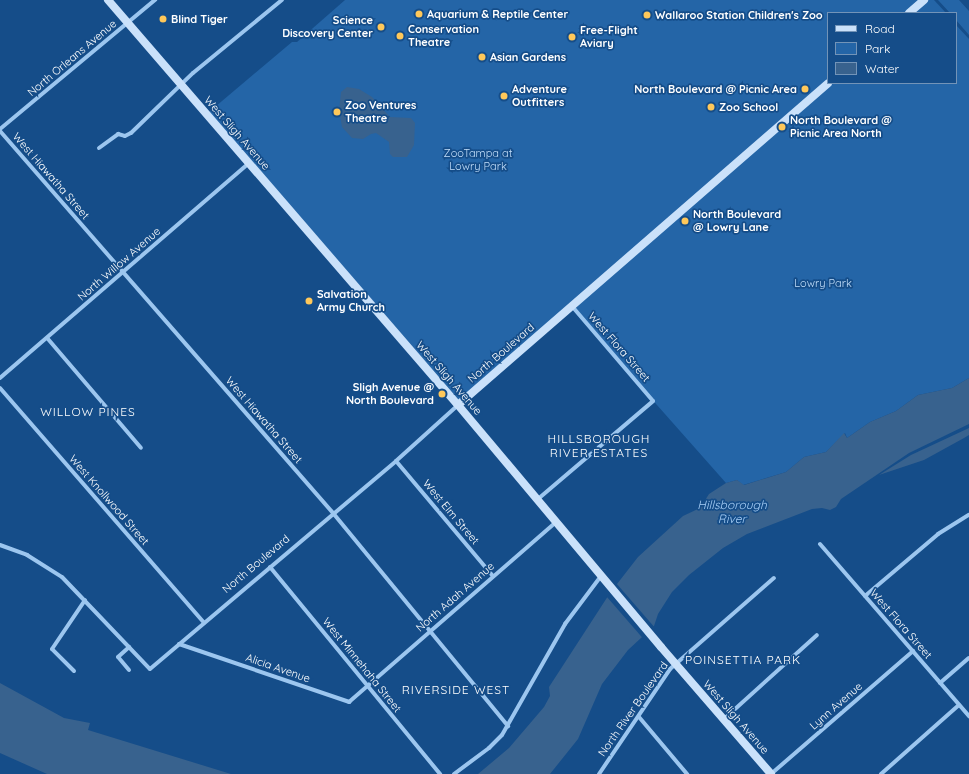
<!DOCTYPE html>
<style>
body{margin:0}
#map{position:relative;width:969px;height:774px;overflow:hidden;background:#154d89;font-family:Quicksand,sans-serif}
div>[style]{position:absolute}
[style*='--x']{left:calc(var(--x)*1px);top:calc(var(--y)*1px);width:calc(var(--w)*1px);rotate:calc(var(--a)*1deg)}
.green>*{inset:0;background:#2465a7}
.water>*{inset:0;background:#38628e}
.pier>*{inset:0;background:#154d89;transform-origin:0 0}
.street>*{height:4px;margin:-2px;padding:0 2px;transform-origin:2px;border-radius:2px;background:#9cc6ef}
.secondary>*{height:8px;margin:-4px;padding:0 4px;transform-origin:4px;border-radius:4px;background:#cae1fa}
.dots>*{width:11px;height:11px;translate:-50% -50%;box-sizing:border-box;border:2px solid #154d89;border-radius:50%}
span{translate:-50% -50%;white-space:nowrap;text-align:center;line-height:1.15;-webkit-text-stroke:3.5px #154d89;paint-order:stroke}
.poi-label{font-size:11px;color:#fff;font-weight:700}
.left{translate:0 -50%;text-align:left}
.right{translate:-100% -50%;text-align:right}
.street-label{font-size:11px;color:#fff}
.park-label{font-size:11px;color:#c3dffb}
.neighbourhood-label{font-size:12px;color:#fff;letter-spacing:1px}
.water-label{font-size:12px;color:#a8cff6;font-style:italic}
.legend{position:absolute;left:827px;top:12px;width:130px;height:72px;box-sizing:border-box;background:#154d89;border:1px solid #7394b8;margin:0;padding:5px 7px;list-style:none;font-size:12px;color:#fff}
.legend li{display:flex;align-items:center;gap:8px;height:20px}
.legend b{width:20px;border:1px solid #7394b8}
</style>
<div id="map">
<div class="green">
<i style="clip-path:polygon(345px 0,919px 0,904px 13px,828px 13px,828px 79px,459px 400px,209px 112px,292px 42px,297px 42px)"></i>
<i style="clip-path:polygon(928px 0,934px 0,946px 13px,913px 13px)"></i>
<i style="clip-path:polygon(938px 0,959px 0,969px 11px,969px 35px,956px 20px,956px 13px,950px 13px)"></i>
<i style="clip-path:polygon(956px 25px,969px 39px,969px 378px,952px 388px,918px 395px,896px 411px,870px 422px,847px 438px,845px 433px,826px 452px,804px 457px,786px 472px,743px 485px,737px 480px,726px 483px,572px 309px,833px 83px,956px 83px)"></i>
</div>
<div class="water">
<i style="clip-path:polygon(347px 87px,359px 89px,372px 97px,390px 117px,411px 118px,415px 123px,414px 145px,407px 157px,393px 157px,390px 154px,389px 142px,376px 133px,371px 134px,363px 139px,352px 138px,342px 127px,339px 110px,341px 92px)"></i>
<i style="clip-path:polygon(969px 378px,969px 424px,909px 453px,841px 499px,836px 507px,830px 510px,822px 508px,812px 509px,747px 534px,723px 548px,689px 575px,672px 592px,658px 614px,654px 626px,628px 650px,602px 684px,578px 739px,550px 774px,478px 774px,509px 748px,544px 707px,550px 696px,549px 687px,610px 593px,638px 557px,683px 516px,700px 508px,709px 494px,726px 483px,737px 480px,744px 485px,786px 472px,804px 457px,826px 452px,844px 433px,847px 438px,870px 422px,896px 411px,918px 395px,952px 388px)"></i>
<i style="clip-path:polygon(969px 428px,969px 435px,964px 438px,924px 460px,879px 475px,911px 455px)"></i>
<i style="clip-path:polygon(0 683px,64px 718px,90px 723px,88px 730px,231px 774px,47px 774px,0 753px)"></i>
</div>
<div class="pier">
<i style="left:616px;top:583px;width:60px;height:16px;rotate:49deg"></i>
</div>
<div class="street">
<i style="--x:0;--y:129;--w:202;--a:-39.8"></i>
<i style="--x:0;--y:131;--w:507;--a:48.92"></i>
<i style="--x:333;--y:513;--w:276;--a:50.6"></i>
<i style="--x:99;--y:148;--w:24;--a:-36"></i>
<i style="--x:118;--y:134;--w:7;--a:16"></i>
<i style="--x:125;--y:136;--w:7;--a:-27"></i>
<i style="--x:131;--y:133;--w:86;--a:-44.1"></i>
<i style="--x:193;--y:73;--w:115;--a:-39.4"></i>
<i style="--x:48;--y:339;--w:143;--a:49.5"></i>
<i style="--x:0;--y:378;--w:329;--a:-40.8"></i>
<i style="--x:0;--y:388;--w:311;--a:49"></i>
<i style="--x:396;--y:461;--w:150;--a:49.9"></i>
<i style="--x:538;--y:499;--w:151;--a:-40.4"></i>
<i style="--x:653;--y:401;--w:125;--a:-130.5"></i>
<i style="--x:820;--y:544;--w:228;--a:49.1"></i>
<i style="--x:0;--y:545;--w:29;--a:20"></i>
<i style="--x:27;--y:555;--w:41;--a:32.2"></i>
<i style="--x:62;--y:577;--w:127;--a:46.3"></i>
<i style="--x:150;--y:669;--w:322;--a:-40.2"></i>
<i style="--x:396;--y:461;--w:84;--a:-42.1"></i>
<i style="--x:270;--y:567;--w:268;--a:50.6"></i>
<i style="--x:865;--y:596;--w:96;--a:-40.3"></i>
<i style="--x:938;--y:534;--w:36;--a:-32"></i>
<i style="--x:179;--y:644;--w:180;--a:18.8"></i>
<i style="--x:349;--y:702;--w:274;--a:-41"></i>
<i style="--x:129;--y:670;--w:17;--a:-130"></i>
<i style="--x:118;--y:657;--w:15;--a:-42"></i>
<i style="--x:74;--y:671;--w:31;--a:-135"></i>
<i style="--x:52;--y:649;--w:59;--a:-56"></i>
<i style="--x:940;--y:683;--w:38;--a:-41"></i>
<i style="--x:639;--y:717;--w:75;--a:49.9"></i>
<i style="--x:724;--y:719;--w:125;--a:-42.1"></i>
<i style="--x:454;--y:774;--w:44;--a:-36.6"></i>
<i style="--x:489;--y:748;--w:18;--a:-45"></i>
<i style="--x:502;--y:735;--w:128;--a:-60.4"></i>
<i style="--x:565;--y:624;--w:60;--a:-53.1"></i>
<i style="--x:599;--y:774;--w:127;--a:-55.9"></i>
<i style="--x:670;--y:669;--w:138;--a:-41.2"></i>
<i style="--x:771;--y:774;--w:188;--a:-40.9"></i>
<i style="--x:881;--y:774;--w:104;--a:-41.5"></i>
</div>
<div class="secondary">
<i style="--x:108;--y:0;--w:535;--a:49.17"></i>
<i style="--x:458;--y:405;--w:316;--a:50"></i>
<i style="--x:661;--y:647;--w:168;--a:49.1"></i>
<i style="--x:909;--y:13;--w:20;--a:-41"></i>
<i style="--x:458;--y:405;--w:490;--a:-41"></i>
</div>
<div class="dots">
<i style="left:419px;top:14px;background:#ffc85a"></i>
<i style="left:647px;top:15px;background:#ffc85a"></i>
<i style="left:163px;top:19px;background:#ffc85a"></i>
<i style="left:381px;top:27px;background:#ffc85a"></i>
<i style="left:400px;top:36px;background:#ffc85a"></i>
<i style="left:572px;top:37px;background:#ffc85a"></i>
<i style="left:482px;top:57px;background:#ffc85a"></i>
<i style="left:805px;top:89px;background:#ffc85a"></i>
<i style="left:504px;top:96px;background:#ffc85a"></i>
<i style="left:711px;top:107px;background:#ffc85a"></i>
<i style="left:337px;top:112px;background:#ffc85a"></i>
<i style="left:782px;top:127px;background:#ffc85a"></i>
<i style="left:685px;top:221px;background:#ffc85a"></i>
<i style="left:309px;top:301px;background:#ffc85a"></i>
<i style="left:442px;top:394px;background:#ffc85a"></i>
</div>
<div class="poi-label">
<span class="left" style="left:427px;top:14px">Aquarium &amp; Reptile Center</span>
<span class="left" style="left:655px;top:15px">Wallaroo Station Children's Zoo</span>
<span class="left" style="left:171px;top:19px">Blind Tiger</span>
<span class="right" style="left:373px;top:27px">Science<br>Discovery Center</span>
<span class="left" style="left:408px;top:36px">Conservation<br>Theatre</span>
<span class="left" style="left:580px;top:37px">Free-Flight<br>Aviary</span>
<span class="left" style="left:490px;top:57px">Asian Gardens</span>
<span class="right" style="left:797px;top:89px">North Boulevard @ Picnic Area</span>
<span class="left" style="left:512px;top:96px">Adventure<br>Outfitters</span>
<span class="left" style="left:345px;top:112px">Zoo Ventures<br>Theatre</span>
<span class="left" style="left:719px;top:107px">Zoo School</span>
<span class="left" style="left:790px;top:127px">North Boulevard @<br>Picnic Area North</span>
<span class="left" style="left:693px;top:221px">North Boulevard<br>@ Lowry Lane</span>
<span class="left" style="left:317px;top:301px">Salvation<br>Army Church</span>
<span class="right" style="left:434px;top:394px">Sligh Avenue @<br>North Boulevard</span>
</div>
<div class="street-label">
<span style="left:72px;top:58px;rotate:-40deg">North Orleans Avenue</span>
<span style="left:237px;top:133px;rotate:49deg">West Sligh Avenue</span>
<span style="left:51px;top:176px;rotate:49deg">West Hiawatha Street</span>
<span style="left:119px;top:264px;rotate:-41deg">North Willow Avenue</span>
<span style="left:619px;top:347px;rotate:49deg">West Flora Street</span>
<span style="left:501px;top:353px;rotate:-41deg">North Boulevard</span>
<span style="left:449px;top:378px;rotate:49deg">West Sligh Avenue</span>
<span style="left:264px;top:420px;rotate:49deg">West Hiawatha Street</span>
<span style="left:109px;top:500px;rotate:49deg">West Knollwood Street</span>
<span style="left:451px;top:512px;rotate:50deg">West Elm Street</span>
<span style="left:256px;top:564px;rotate:-40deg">North Boulevard</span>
<span style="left:455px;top:597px;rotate:-41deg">North Adah Avenue</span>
<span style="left:901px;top:624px;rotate:49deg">West Flora Street</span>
<span style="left:362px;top:665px;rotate:51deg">West Minnehaha Street</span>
<span style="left:278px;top:668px;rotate:19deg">Alicia Avenue</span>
<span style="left:836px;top:706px;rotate:-41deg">Lynn Avenue</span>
<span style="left:633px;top:709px;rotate:-55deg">North River Boulevard</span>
<span style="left:736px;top:717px;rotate:49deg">West Sligh Avenue</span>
</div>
<div class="park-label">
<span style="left:478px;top:160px">ZooTampa at<br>Lowry Park</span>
<span style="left:823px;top:283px">Lowry Park</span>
</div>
<div class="neighbourhood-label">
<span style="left:88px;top:412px">WILLOW PINES</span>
<span style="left:599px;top:446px">HILLSBOROUGH<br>RIVER ESTATES</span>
<span style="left:743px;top:660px">POINSETTIA PARK</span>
<span style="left:456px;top:690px">RIVERSIDE WEST</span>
</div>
<div class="water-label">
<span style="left:732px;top:512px">Hillsborough<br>River</span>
</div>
<ul class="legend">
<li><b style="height:5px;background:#cae1fa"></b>Road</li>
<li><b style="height:11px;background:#2465a7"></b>Park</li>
<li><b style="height:11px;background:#38628e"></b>Water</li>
</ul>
</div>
